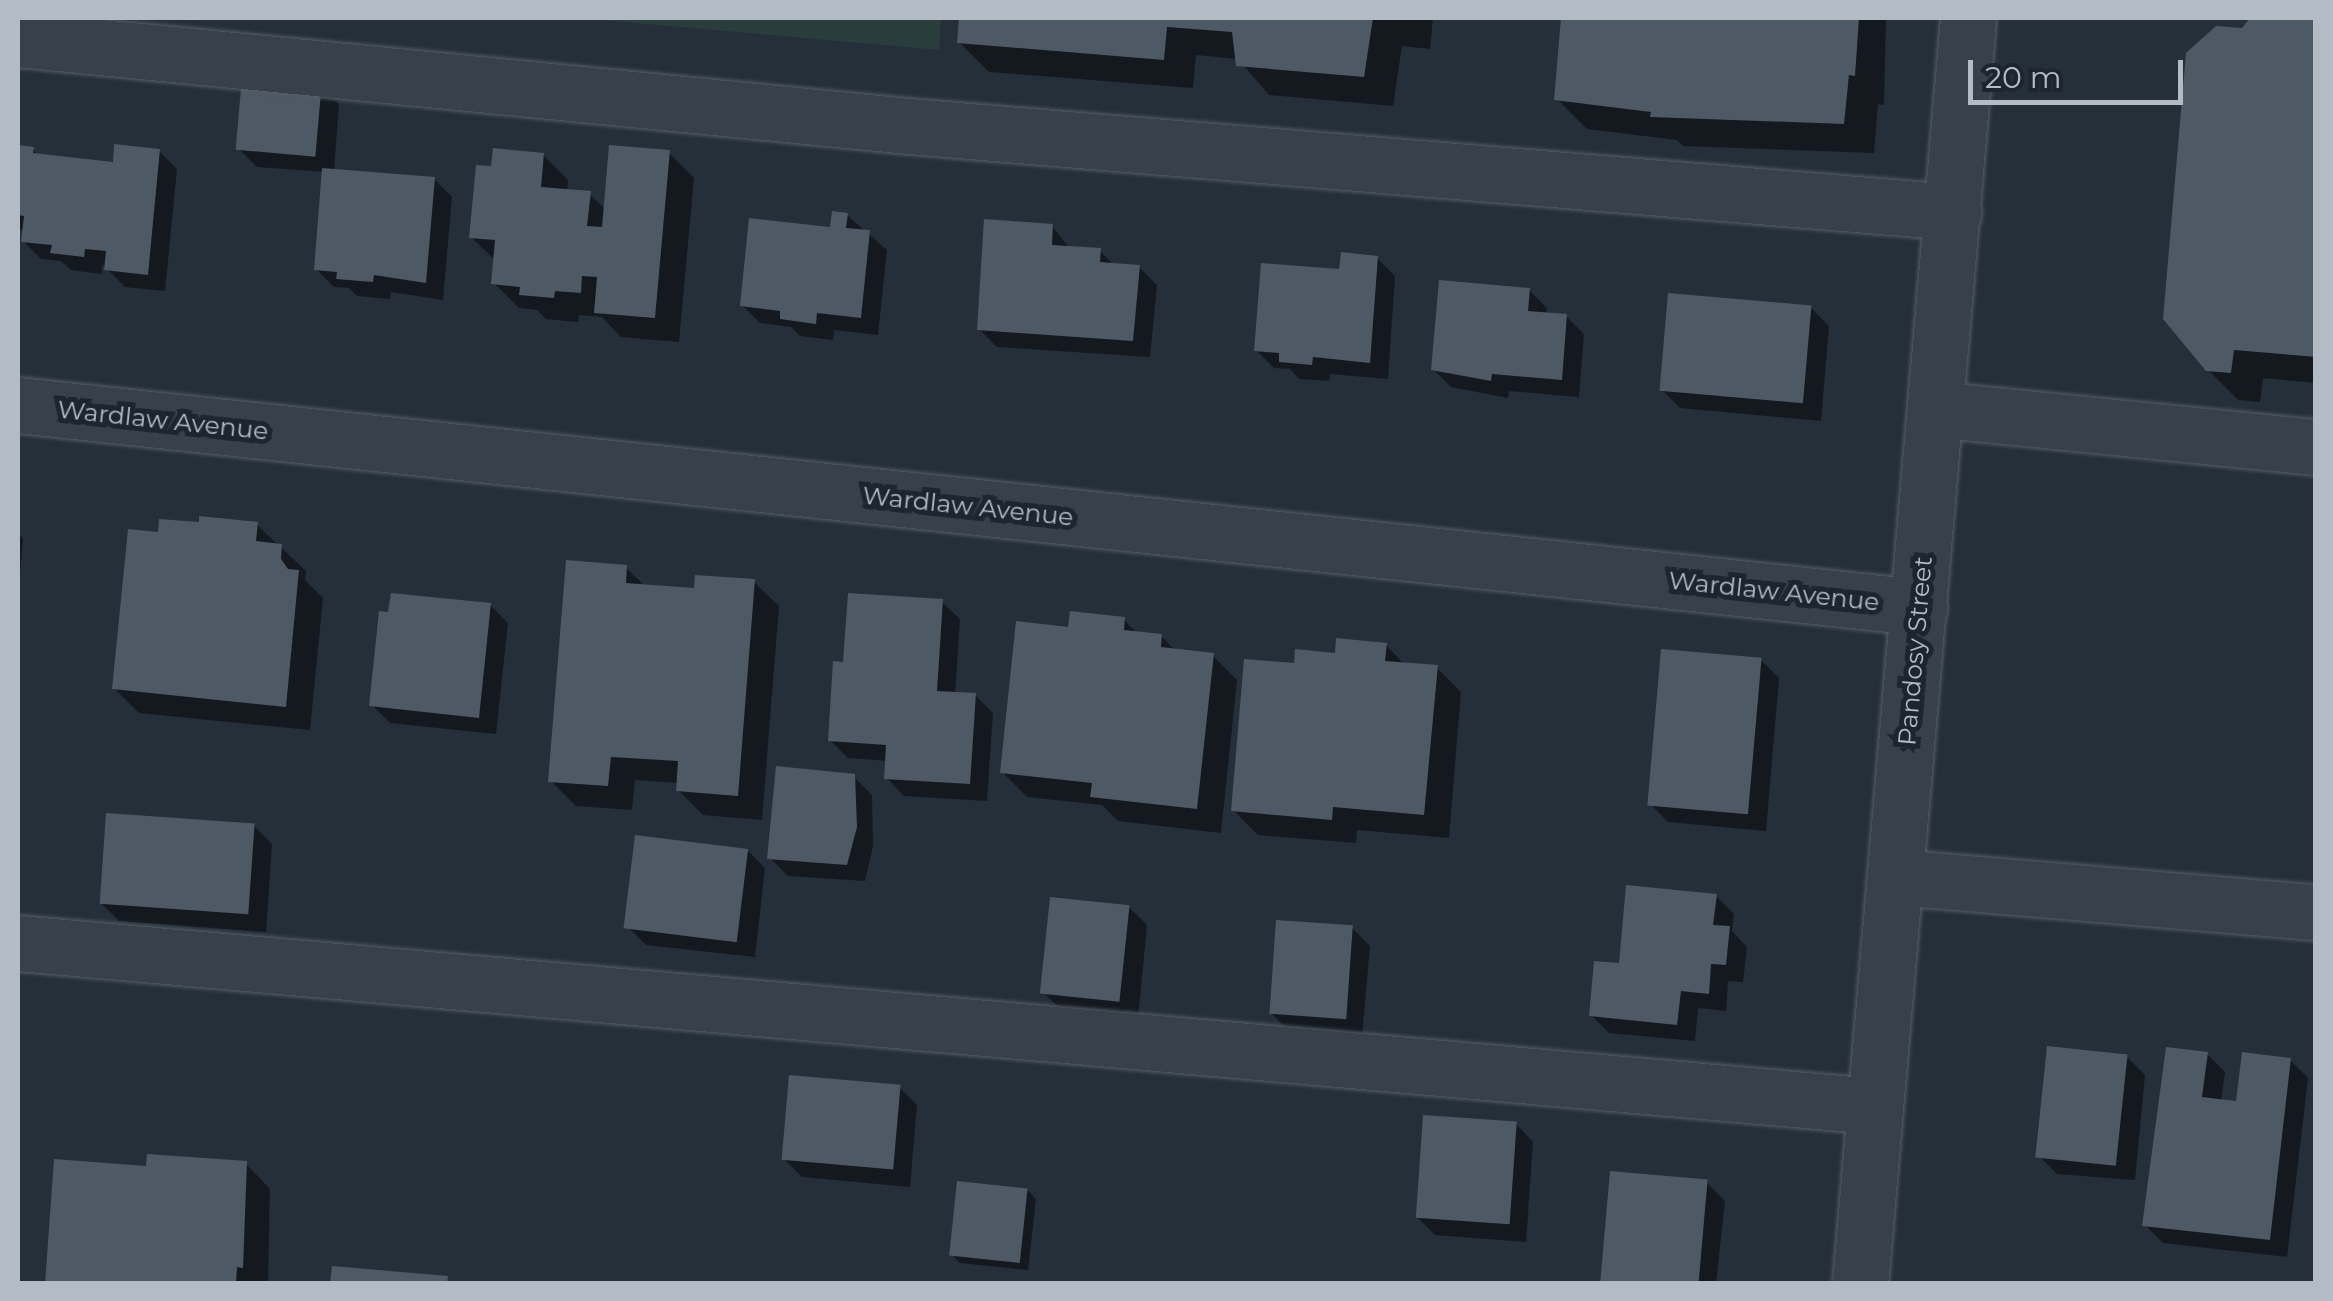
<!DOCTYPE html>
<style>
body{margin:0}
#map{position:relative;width:2333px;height:1301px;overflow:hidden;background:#242f39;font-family:Montserrat,sans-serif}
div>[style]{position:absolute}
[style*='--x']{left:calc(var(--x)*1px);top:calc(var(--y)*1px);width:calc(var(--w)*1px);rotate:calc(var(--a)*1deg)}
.green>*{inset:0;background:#293d3c}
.shadow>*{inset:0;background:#0007}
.building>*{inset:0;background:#4d5965;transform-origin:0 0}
.roads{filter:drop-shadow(0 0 2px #565e67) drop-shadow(0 0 2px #565e67)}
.minor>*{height:55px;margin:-27.5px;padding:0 27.5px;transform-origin:27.5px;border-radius:27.5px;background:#38404a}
span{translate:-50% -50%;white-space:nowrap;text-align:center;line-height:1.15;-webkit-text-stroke:10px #1d252e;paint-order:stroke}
.street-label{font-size:25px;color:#b3bbc5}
.frame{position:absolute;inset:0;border:20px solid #b3bbc5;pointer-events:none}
.scale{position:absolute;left:1968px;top:60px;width:215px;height:45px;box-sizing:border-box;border:5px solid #b3bbc5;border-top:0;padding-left:12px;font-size:30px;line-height:35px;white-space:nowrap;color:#b3bbc5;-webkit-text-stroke:8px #1d252e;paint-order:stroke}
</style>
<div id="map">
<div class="green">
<i style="clip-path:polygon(580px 18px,941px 18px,939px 50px)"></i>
</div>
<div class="shadow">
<i style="clip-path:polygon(961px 18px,1433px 18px,1430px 49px,1402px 46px,1393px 106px,1269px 95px,1238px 59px,1196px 55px,1193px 88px,989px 72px,959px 42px)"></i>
<i style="clip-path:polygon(1564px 18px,1886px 18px,1884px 105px,1878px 104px,1874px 153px,1683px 146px,1677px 140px,1587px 129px,1557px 99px)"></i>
<i style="clip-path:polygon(2253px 18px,2316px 18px,2316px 383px,2263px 378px,2260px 402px,2238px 400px,2207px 369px,2243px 31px)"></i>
<i style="clip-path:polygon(321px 87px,339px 104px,334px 171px,434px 179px,452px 197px,443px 300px,391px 292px,390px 299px,357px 296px,349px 288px,334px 287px,316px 269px,324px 172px,257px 167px,239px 149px)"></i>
<i style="clip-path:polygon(18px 148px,33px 150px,39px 157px,115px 164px,159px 151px,177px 169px,165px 291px,125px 287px,102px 264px,102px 274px,71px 270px,61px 261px,41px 259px,23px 241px,25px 230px,18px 229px)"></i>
<i style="clip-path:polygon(669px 153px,694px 178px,679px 342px,621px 337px,602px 317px,579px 315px,578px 322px,546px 319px,537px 310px,519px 308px,494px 283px,496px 261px,471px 237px,494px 169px,543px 155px,568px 180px,567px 192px,589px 194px,606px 210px)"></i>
<i style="clip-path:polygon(847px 215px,887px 250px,878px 335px,834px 330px,833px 340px,800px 336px,791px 327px,760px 323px,742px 305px)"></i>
<i style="clip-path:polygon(1052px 226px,1070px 249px,1099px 250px,1115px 266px,1139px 267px,1157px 285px,1150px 357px,997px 347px,979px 329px)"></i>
<i style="clip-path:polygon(1377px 258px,1395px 276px,1388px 379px,1330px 374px,1329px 381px,1299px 379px,1290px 369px,1274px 368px,1256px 350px)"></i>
<i style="clip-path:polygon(1529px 290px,1547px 308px,1546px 315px,1566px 316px,1584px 334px,1579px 397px,1509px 391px,1508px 398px,1451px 387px,1433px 369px)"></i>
<i style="clip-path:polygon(1811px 308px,1829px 326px,1821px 421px,1680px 408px,1662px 390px)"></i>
<i style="clip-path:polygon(201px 525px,257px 525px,306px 571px,305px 580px,323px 598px,310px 730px,139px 713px,114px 688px,160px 534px)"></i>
<i style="clip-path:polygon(18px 533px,23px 539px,18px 598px)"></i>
<i style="clip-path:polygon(626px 568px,646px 587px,696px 591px,754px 582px,779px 606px,762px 820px,703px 815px,678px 790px,679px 783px,635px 780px,632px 810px,576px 806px,551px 781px)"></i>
<i style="clip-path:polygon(942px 602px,960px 619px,955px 694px,975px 695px,993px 713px,987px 801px,904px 796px,887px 778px,888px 761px,848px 758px,830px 740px,845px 665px)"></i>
<i style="clip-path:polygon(490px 605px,508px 623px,496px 734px,390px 723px,372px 705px)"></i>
<i style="clip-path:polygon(1124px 620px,1138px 634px,1161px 636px,1176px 651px,1212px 655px,1237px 680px,1221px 833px,1118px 821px,1102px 805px,1027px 797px,1002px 772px,1070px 630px)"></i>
<i style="clip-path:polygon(1386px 645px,1405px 665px,1436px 667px,1461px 692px,1449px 838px,1357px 830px,1356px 843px,1258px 835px,1233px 810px,1296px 666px)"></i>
<i style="clip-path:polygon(1761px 660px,1779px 678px,1766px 831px,1668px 822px,1650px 804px)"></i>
<i style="clip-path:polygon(854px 777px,872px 795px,873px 846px,865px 881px,788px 876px,770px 858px)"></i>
<i style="clip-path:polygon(254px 826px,272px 844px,266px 932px,119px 921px,102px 904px)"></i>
<i style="clip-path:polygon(747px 850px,765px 868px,755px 957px,646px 945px,628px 927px)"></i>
<i style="clip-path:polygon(1716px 896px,1734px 914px,1732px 931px,1747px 947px,1743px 982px,1728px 981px,1726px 1011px,1698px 1008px,1695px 1041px,1609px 1033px,1591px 1015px,1621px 966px)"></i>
<i style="clip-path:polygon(1129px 907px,1147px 925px,1138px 1018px,1061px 1010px,1043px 992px)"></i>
<i style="clip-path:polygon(1352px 928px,1370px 946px,1362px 1037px,1289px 1031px,1271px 1013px)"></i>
<i style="clip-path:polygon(2207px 1054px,2225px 1072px,2221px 1102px,2238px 1104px,2290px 1060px,2308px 1078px,2287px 1257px,2163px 1243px,2145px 1225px)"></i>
<i style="clip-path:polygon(2127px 1057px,2145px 1075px,2135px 1180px,2057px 1174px,2039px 1156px)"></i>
<i style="clip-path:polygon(899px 1087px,917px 1105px,910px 1187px,802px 1177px,784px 1159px)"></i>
<i style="clip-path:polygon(1516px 1124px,1533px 1142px,1526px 1242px,1435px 1235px,1417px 1217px)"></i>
<i style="clip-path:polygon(246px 1164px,270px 1189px,268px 1284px,47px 1284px,148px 1168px)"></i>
<i style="clip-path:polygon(1707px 1183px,1725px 1201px,1716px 1284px,1601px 1284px)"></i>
<i style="clip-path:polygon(1027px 1190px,1036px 1199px,1028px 1270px,960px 1263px,951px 1254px)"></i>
</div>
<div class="building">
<i style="clip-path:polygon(959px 18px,1373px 18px,1364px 77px,1236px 66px,1232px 32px,1167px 27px,1164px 60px,957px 43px)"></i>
<i style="clip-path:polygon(1561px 18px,1859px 18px,1855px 76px,1849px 75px,1844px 124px,1650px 117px,1651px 112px,1554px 100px)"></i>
<i style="clip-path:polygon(2250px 18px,2316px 18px,2316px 357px,2234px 350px,2231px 373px,2206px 371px,2163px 319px,2186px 53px,2216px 26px,2242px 28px)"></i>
<i style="left:242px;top:77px;width:80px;height:73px;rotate:5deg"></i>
<i style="clip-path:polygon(114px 144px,160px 149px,148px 275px,104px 270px,106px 251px,85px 249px,84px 257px,50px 253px,52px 245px,21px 242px,24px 216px,18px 215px,18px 145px,34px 147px,33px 153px,113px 162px)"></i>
<i style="clip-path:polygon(609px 145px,670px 150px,655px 318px,594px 313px,597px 277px,582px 276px,581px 293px,555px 291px,554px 298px,519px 295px,520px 287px,491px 284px,495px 240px,469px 238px,476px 165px,491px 166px,493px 148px,544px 153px,541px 187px,591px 191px,587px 226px,602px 227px)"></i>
<i style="clip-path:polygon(322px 168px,435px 177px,426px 283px,374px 275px,373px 282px,336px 279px,337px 272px,314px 270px)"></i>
<i style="clip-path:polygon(832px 211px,848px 213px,846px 228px,870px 230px,861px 318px,817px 313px,816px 324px,780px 319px,780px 311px,740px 306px,749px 218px,830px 227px)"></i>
<i style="clip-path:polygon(984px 219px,1053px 224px,1052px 245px,1101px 248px,1100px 262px,1140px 265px,1133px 341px,977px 330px)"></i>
<i style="clip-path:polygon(1341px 252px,1378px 256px,1370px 363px,1313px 357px,1312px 365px,1279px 362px,1279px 353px,1254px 351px,1261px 263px,1339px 269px)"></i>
<i style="clip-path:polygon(1439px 280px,1530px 288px,1528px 311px,1567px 314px,1562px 380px,1492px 374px,1491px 381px,1431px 370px)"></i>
<i style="left:1668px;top:293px;width:144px;height:98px;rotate:5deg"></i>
<i style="clip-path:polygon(199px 516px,258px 522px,256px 541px,282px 544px,281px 559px,288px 569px,299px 570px,286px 707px,112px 689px,128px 529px,158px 532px,159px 519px,199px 522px)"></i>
<i style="clip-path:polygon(566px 560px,627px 565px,626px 583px,694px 588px,695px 575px,755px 579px,738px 796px,676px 791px,678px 761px,611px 757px,608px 786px,548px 782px)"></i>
<i style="clip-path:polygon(391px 593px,491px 603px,479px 718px,369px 706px,379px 611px,388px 612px)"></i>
<i style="clip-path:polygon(848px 593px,943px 599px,937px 691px,976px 693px,970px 784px,884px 779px,886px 745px,828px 741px,833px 661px,843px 662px)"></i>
<i style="clip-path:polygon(1070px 611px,1125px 617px,1124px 630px,1162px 634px,1161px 647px,1214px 653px,1197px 809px,1090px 797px,1092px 783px,1000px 773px,1016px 621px,1068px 627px)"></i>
<i style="clip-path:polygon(1336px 638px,1387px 643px,1385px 661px,1438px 665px,1424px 815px,1333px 807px,1332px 820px,1231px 811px,1244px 659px,1294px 663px,1295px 649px,1335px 653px)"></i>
<i style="left:1661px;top:649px;width:101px;height:157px;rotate:5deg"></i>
<i style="clip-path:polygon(776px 766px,855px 774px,857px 827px,847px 865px,767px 859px)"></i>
<i style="left:106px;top:813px;width:149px;height:91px;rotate:4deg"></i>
<i style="left:635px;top:835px;width:114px;height:94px;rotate:7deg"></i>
<i style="clip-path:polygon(1626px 885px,1717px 894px,1713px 925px,1730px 926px,1726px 965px,1711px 964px,1709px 994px,1681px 991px,1677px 1025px,1589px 1016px,1594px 961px,1619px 963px)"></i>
<i style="left:1050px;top:897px;width:80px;height:97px;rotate:6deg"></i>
<i style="left:1276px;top:920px;width:77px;height:94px;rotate:4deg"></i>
<i style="left:2047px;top:1046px;width:81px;height:112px;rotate:6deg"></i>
<i style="clip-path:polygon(2166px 1047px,2208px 1052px,2202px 1097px,2236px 1101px,2242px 1052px,2291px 1058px,2270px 1240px,2142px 1226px)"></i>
<i style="left:789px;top:1075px;width:112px;height:85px;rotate:5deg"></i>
<i style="left:1423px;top:1115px;width:94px;height:103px;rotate:4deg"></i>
<i style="clip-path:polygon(147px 1154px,247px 1161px,243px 1268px,237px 1267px,236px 1284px,45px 1284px,54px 1159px,146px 1166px)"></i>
<i style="left:1610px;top:1171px;width:98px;height:114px;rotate:5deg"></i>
<i style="left:957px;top:1181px;width:71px;height:75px;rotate:6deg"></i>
<i style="clip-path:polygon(332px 1266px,448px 1276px,447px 1284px,330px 1284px)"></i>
</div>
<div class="roads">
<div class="minor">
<i style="--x:18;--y:39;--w:895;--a:5.58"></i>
<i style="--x:909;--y:126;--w:1048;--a:4.71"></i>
<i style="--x:18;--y:405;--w:1912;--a:6.07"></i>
<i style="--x:1935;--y:409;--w:383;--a:5.7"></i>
<i style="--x:1895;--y:877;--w:422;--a:4.8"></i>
<i style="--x:18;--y:943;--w:1863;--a:5.02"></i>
<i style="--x:1860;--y:1284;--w:1271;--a:-85.12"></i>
</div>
</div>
<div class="street-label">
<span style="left:163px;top:420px;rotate:6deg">Wardlaw Avenue</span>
<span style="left:968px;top:506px;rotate:6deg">Wardlaw Avenue</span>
<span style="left:1774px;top:591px;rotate:6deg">Wardlaw Avenue</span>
<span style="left:1915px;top:651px;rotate:-85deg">Pandosy Street</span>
</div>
<div class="frame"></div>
<div class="scale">20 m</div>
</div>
